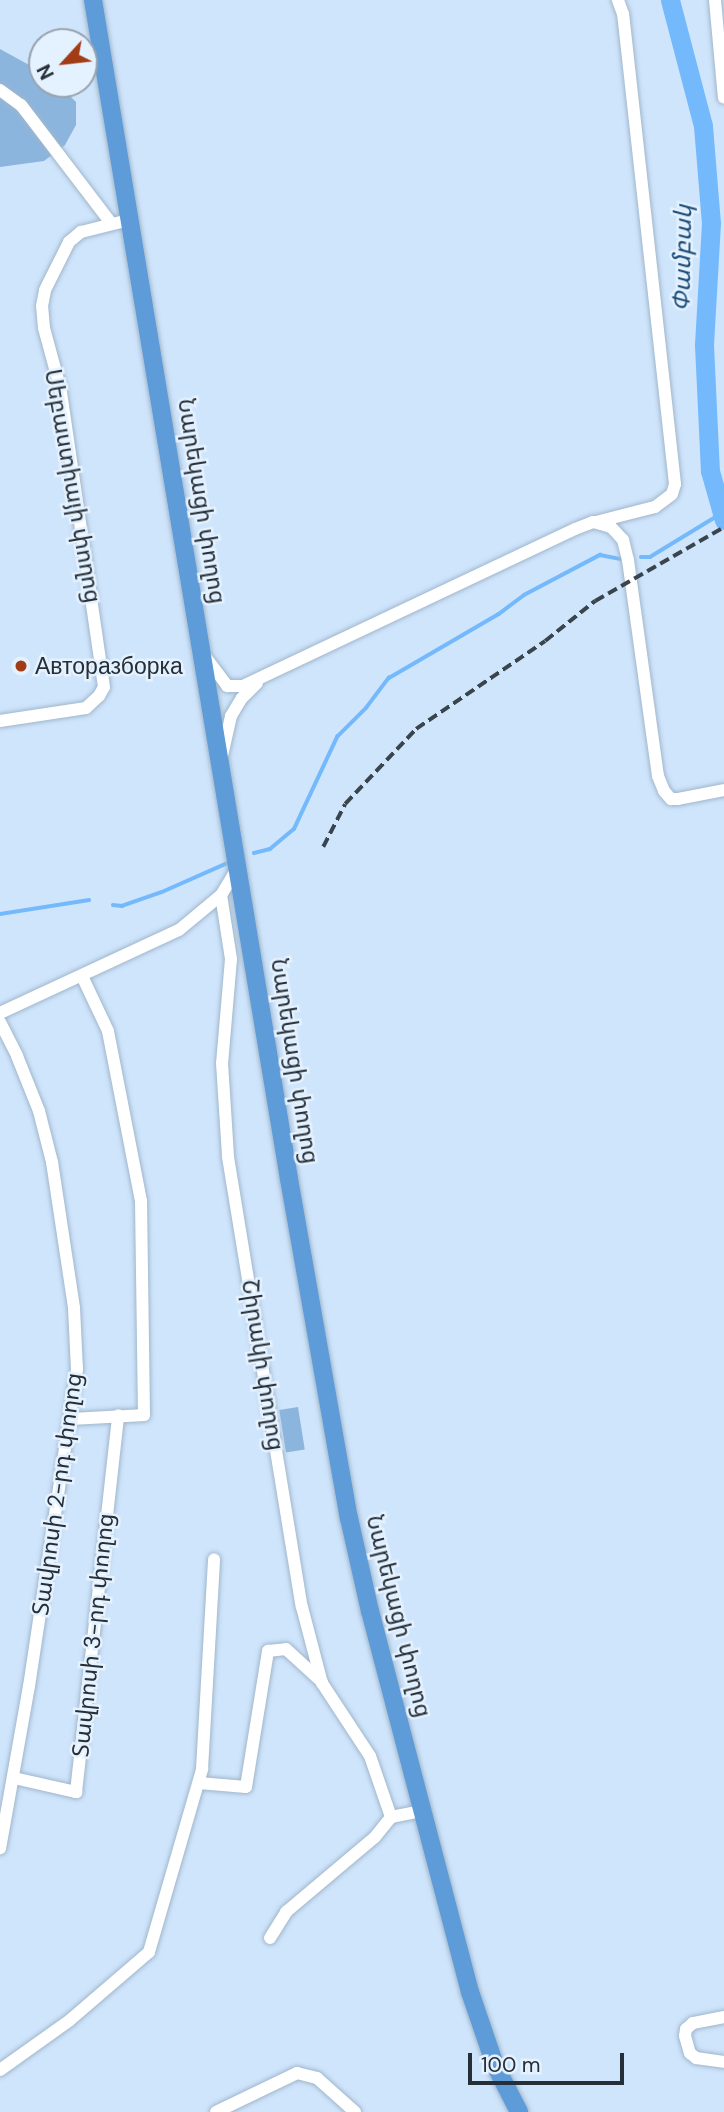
<!DOCTYPE html>
<meta charset="utf-8">
<style>
body{margin:0}
#map{position:relative;width:724px;height:2112px;overflow:hidden;background:#cfe5fc;font-family:"DM Sans","Noto Sans Armenian",sans-serif}
div>[style]{position:absolute}
[style*='--x']{left:calc(var(--x)*1px);top:calc(var(--y)*1px);width:calc(var(--w)*1px);rotate:calc(var(--a)*1deg)}
.green>*{inset:0;background:#8cb5de;transform-origin:0 0}
.stream>*{height:3.5px;margin:-1.75px;padding:0 1.75px;transform-origin:1.75px;border-radius:1.75px;background:#74b9fc}
.river>*{height:19px;margin:-9.5px;padding:0 9.5px;transform-origin:9.5px;border-radius:9.5px;background:#74b9fc}
.roads{filter:drop-shadow(0 0 2px #a0b6cb) drop-shadow(0 0 2px #a0b6cb)}
.minor>*{height:12px;margin:-6px;padding:0 6px;transform-origin:6px;border-radius:6px;background:#fff}
.highway>*{height:18px;margin:-9px;padding:0 9px;transform-origin:9px;border-radius:9px;background:#5d9cd8}
.rail>*{height:3.5px;margin-top:-1.75px;transform-origin:0;background:repeating-linear-gradient(90deg,#39444d 0 10px,transparent 0 15px)}
.dots>*{width:19px;height:19px;translate:-50% -50%;box-sizing:border-box;border:4px solid #e4f1ff;border-radius:50%}
span{translate:-50% -50%;white-space:nowrap;text-align:center;line-height:1.15;-webkit-text-stroke:5px #e4f1ff;paint-order:stroke}
.street-label{font-size:23px;color:#262f37}
.poi-label{font-size:23px;color:#262f37}
.left{translate:0 -50%;text-align:left}
.water-label{font-size:24px;color:#184974;font-style:italic}
.north{position:absolute;left:28px;top:28px;width:70px;height:70px;box-sizing:border-box;background:#e4f1ff;border:2px solid #98a3af;border-radius:50%;rotate:243deg;font-size:19px;font-weight:700;line-height:28px;text-align:center;color:#262f37}
.north::after{content:'';display:block;margin:auto;width:24px;height:32px;background:#a23c16;clip-path:polygon(50% 0,100% 100%,50% 72%,0 100%)}
.scale{position:absolute;left:468px;top:2053px;width:156px;height:32px;box-sizing:border-box;border:4px solid #262f37;border-top:0;padding-left:9px;font-size:21px;line-height:24px;white-space:nowrap;color:#262f37;-webkit-text-stroke:5px #e4f1ff;paint-order:stroke}
</style>
<div id="map">
<div class="green">
<i style="clip-path:polygon(0 49px,42px 72px,42px 84px,58px 84px,76px 102px,76px 125px,65px 145px,44px 161px,0 167px)"></i>
<i style="left:298px;top:1407px;width:43px;height:19px;rotate:81deg"></i>
</div>
<div class="stream">
<i style="--x:641;--y:557;--w:9;--a:0"></i>
<i style="--x:650;--y:557;--w:84;--a:-31.4"></i>
<i style="--x:254;--y:853;--w:16;--a:-14"></i>
<i style="--x:270;--y:849;--w:31;--a:-40"></i>
<i style="--x:294;--y:829;--w:102;--a:-64.9"></i>
<i style="--x:337;--y:737;--w:41;--a:-45"></i>
<i style="--x:366;--y:708;--w:38;--a:-53"></i>
<i style="--x:389;--y:678;--w:127;--a:-30.2"></i>
<i style="--x:499;--y:614;--w:31;--a:-37"></i>
<i style="--x:524;--y:595;--w:86;--a:-27.8"></i>
<i style="--x:600;--y:555;--w:20;--a:11"></i>
<i style="--x:113;--y:905;--w:9;--a:6"></i>
<i style="--x:122;--y:906;--w:42;--a:-19.3"></i>
<i style="--x:162;--y:892;--w:74;--a:-23.8"></i>
<i style="--x:0;--y:914;--w:90;--a:-8.9"></i>
</div>
<div class="river">
<i style="--x:670;--y:0;--w:130;--a:75.3"></i>
<i style="--x:703;--y:126;--w:97;--a:85.3"></i>
<i style="--x:711;--y:223;--w:122;--a:93.3"></i>
<i style="--x:704;--y:345;--w:126;--a:87.3"></i>
<i style="--x:710;--y:471;--w:51;--a:74.1"></i>
</div>
<div class="roads">
<div class="minor">
<i style="--x:715;--y:0;--w:98;--a:84.8"></i>
<i style="--x:0;--y:90;--w:26;--a:36"></i>
<i style="--x:21;--y:105;--w:148;--a:52.7"></i>
<i style="--x:596;--y:522;--w:61;--a:-14.3"></i>
<i style="--x:655;--y:507;--w:21;--a:-37"></i>
<i style="--x:672;--y:494;--w:10;--a:-73"></i>
<i style="--x:675;--y:484;--w:473;--a:-96.3"></i>
<i style="--x:623;--y:14;--w:15;--a:-110"></i>
<i style="--x:204;--y:655;--w:39;--a:53"></i>
<i style="--x:227;--y:686;--w:16;--a:0"></i>
<i style="--x:243;--y:686;--w:367;--a:-25.3"></i>
<i style="--x:575;--y:529;--w:19;--a:-21"></i>
<i style="--x:593;--y:522;--w:8;--a:14"></i>
<i style="--x:601;--y:524;--w:10;--a:17"></i>
<i style="--x:611;--y:527;--w:18;--a:47"></i>
<i style="--x:623;--y:540;--w:21;--a:76"></i>
<i style="--x:628;--y:560;--w:218;--a:82.1"></i>
<i style="--x:658;--y:776;--w:16;--a:68"></i>
<i style="--x:664;--y:791;--w:11;--a:49"></i>
<i style="--x:671;--y:799;--w:7;--a:0"></i>
<i style="--x:678;--y:799;--w:47;--a:-11.1"></i>
<i style="--x:0;--y:721;--w:87;--a:-8.6"></i>
<i style="--x:86;--y:708;--w:18;--a:-43"></i>
<i style="--x:99;--y:696;--w:10;--a:-61"></i>
<i style="--x:104;--y:687;--w:303;--a:-98.3"></i>
<i style="--x:60;--y:387;--w:61;--a:-105.2"></i>
<i style="--x:44;--y:328;--w:22;--a:-95"></i>
<i style="--x:42;--y:306;--w:16;--a:-79"></i>
<i style="--x:45;--y:290;--w:54;--a:-63.4"></i>
<i style="--x:69;--y:242;--w:16;--a:-40"></i>
<i style="--x:81;--y:232;--w:49;--a:-14"></i>
<i style="--x:222;--y:756;--w:41;--a:-77.3"></i>
<i style="--x:231;--y:716;--w:21;--a:-59"></i>
<i style="--x:242;--y:698;--w:21;--a:-45"></i>
<i style="--x:238;--y:867;--w:33;--a:121"></i>
<i style="--x:221;--y:895;--w:65;--a:81.1"></i>
<i style="--x:231;--y:959;--w:104;--a:94.9"></i>
<i style="--x:222;--y:1063;--w:94;--a:86.3"></i>
<i style="--x:228;--y:1157;--w:456;--a:80.7"></i>
<i style="--x:302;--y:1607;--w:79;--a:75.3"></i>
<i style="--x:322;--y:1683;--w:87;--a:56.7"></i>
<i style="--x:370;--y:1756;--w:65;--a:71"></i>
<i style="--x:391;--y:1817;--w:33;--a:-11"></i>
<i style="--x:0;--y:1013;--w:197;--a:-24.9"></i>
<i style="--x:179;--y:930;--w:55;--a:-39.8"></i>
<i style="--x:0;--y:1022;--w:38;--a:63"></i>
<i style="--x:17;--y:1056;--w:59;--a:68.2"></i>
<i style="--x:39;--y:1111;--w:53;--a:75.7"></i>
<i style="--x:52;--y:1162;--w:148;--a:81.4"></i>
<i style="--x:74;--y:1308;--w:61;--a:87.2"></i>
<i style="--x:77;--y:1369;--w:321;--a:98.6"></i>
<i style="--x:29;--y:1686;--w:165;--a:100.1"></i>
<i style="--x:72;--y:1419;--w:72;--a:-3.2"></i>
<i style="--x:144;--y:1415;--w:214;--a:-90.8"></i>
<i style="--x:141;--y:1201;--w:173;--a:-101"></i>
<i style="--x:108;--y:1031;--w:61;--a:-115.3"></i>
<i style="--x:14;--y:1778;--w:64;--a:12.7"></i>
<i style="--x:76;--y:1792;--w:379;--a:-83.6"></i>
<i style="--x:199;--y:1783;--w:47;--a:4.9"></i>
<i style="--x:246;--y:1787;--w:138;--a:-80.8"></i>
<i style="--x:268;--y:1651;--w:18;--a:-6"></i>
<i style="--x:286;--y:1649;--w:49;--a:42.5"></i>
<i style="--x:270;--y:1938;--w:31;--a:-58"></i>
<i style="--x:286;--y:1912;--w:116;--a:-40.1"></i>
<i style="--x:375;--y:1837;--w:26;--a:-51"></i>
<i style="--x:724;--y:2017;--w:32;--a:169"></i>
<i style="--x:693;--y:2023;--w:9;--a:139"></i>
<i style="--x:686;--y:2029;--w:7;--a:98"></i>
<i style="--x:685;--y:2036;--w:18;--a:74"></i>
<i style="--x:690;--y:2053;--w:8;--a:40"></i>
<i style="--x:696;--y:2058;--w:28;--a:8"></i>
<i style="--x:0;--y:2070;--w:86;--a:-35.5"></i>
<i style="--x:70;--y:2020;--w:104;--a:-40.7"></i>
<i style="--x:149;--y:1952;--w:191;--a:-73.8"></i>
<i style="--x:202;--y:1769;--w:210;--a:-86.7"></i>
<i style="--x:216;--y:2112;--w:90;--a:-25.7"></i>
<i style="--x:297;--y:2073;--w:21;--a:14"></i>
<i style="--x:317;--y:2078;--w:51;--a:41.8"></i>
</div>
<div class="highway">
<i style="--x:93;--y:0;--w:1195;--a:80.56"></i>
<i style="--x:289;--y:1179;--w:344;--a:80"></i>
<i style="--x:349;--y:1518;--w:95;--a:77.3"></i>
<i style="--x:370;--y:1611;--w:394;--a:75.3"></i>
<i style="--x:470;--y:1992;--w:77;--a:71.1"></i>
<i style="--x:495;--y:2065;--w:53;--a:62.9"></i>
</div>
</div>
<div class="rail">
<i style="--x:323;--y:847;--w:48;--a:-62.9"></i>
<i style="--x:345;--y:804;--w:103;--a:-46.6"></i>
<i style="--x:416;--y:729;--w:156;--a:-34.3"></i>
<i style="--x:545;--y:641;--w:64;--a:-38.7"></i>
<i style="--x:595;--y:601;--w:149;--a:-29.8"></i>
</div>
<div class="dots">
<i style="left:21px;top:666px;background:#a23c16"></i>
</div>
<div class="street-label">
<span style="left:73px;top:486px;rotate:80deg">Սեբաստիայի փողոց</span>
<span style="left:202px;top:501px;rotate:81deg">Նարեկացի փողոց</span>
<span style="left:295px;top:1061px;rotate:81deg">Նարեկացի փողոց</span>
<span style="left:263px;top:1365px;rotate:81deg">Շիրակի փողոց</span>
<span style="left:57px;top:1494px;rotate:-82deg">Տավրոսի 2-րդ փողոց</span>
<span style="left:399px;top:1616px;rotate:76deg">Նարեկացի փողոց</span>
<span style="left:93px;top:1635px;rotate:-84deg">Տավրոսի 3-րդ փողոց</span>
</div>
<div class="poi-label">
<span class="left" style="left:35px;top:666px">Авторазборка</span>
</div>
<div class="water-label">
<span style="left:682px;top:258px;rotate:-89deg">Փամբակ</span>
</div>
<div class="north">N</div>
<div class="scale">100 m</div>
</div>
